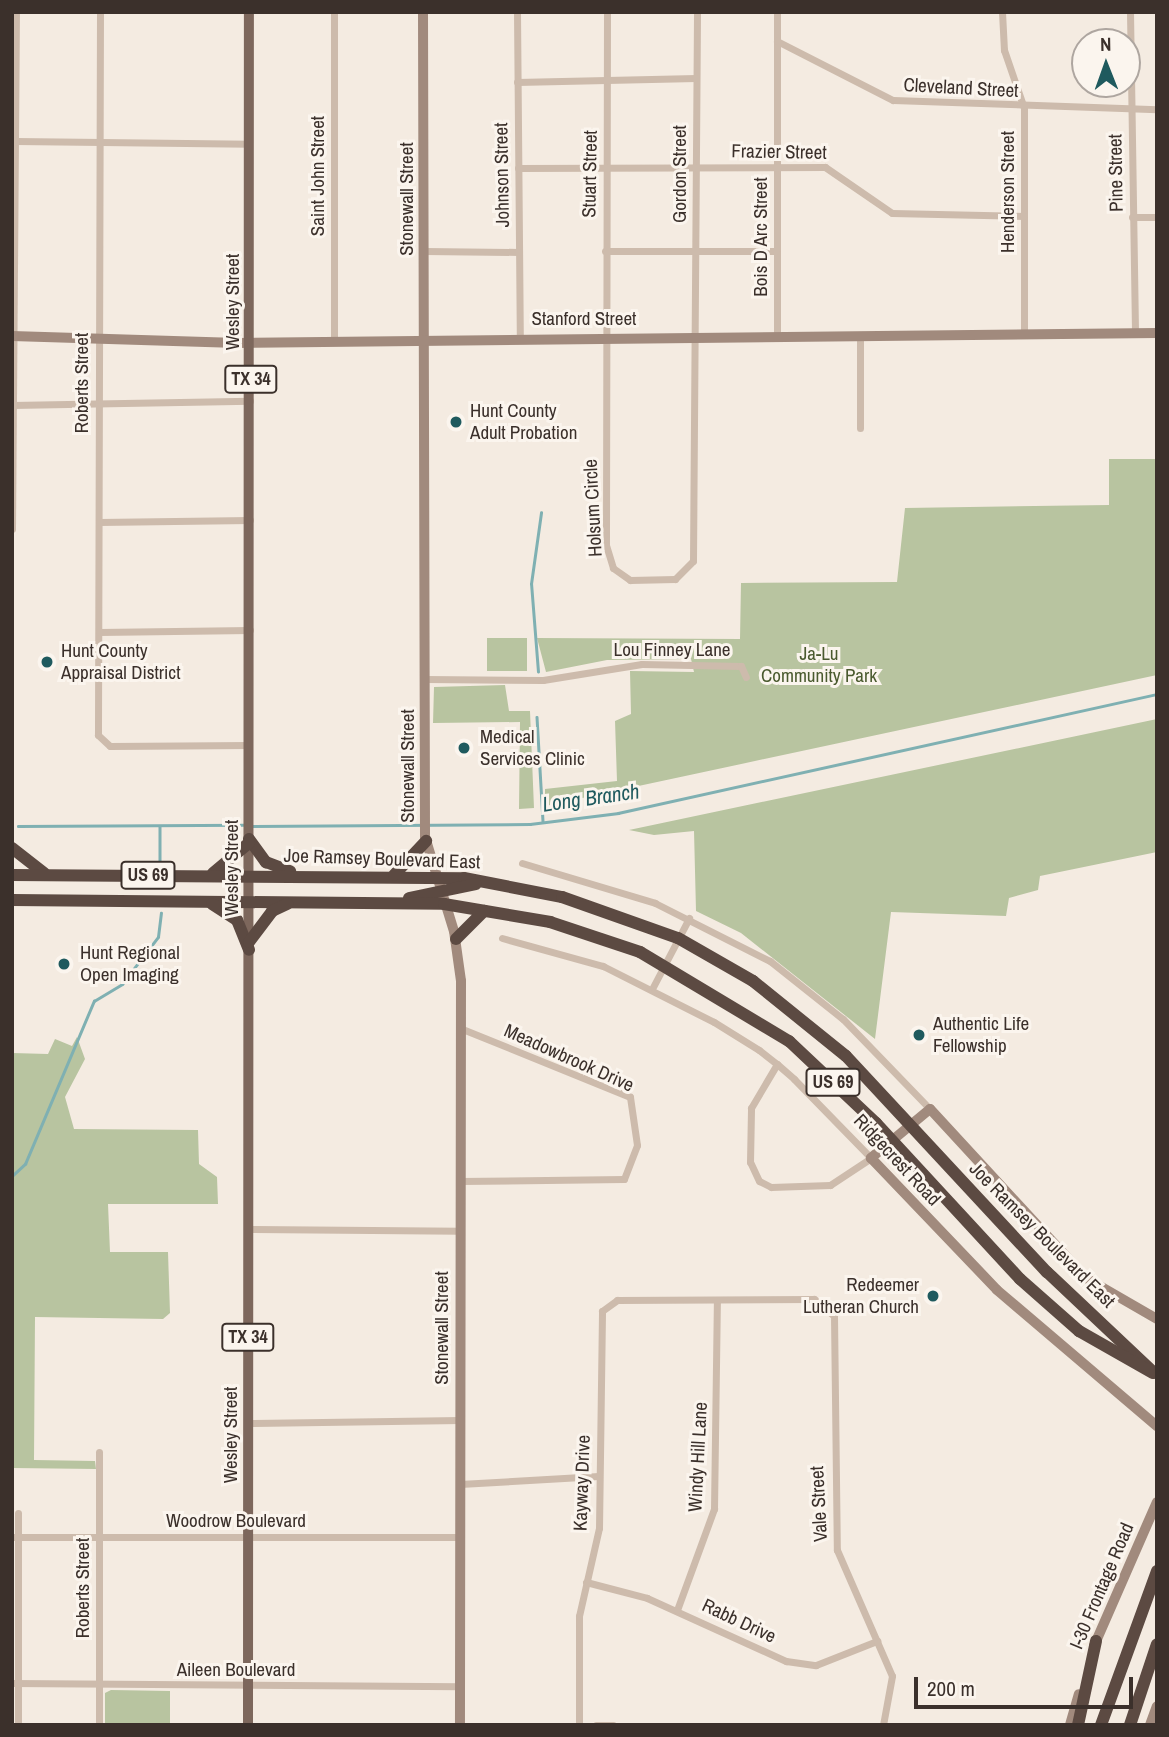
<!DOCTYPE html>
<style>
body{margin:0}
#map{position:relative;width:1169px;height:1737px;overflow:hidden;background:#f4ebe1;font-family:"Archivo Narrow",sans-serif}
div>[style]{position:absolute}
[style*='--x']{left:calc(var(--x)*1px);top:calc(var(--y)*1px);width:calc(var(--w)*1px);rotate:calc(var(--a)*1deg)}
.green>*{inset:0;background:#b8c4a0;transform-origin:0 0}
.stream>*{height:2.5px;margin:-1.25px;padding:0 1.25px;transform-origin:1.25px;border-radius:1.25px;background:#7fb0b2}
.street>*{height:7px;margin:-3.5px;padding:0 3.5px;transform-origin:3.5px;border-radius:3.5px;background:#cdbbac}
.secondary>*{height:10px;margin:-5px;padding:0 5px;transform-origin:5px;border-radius:5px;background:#a18a7d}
.primary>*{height:10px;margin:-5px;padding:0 5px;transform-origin:5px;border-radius:5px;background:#7d675c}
.highway>*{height:12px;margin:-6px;padding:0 6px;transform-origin:6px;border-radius:6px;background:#5c4a42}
.dots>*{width:19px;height:19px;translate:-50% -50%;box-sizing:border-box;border:4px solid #fbf5ee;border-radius:50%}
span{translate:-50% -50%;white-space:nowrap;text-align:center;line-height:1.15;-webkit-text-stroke:6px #fbf5ee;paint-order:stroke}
.shield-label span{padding:2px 5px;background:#fbf5ee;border:2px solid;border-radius:5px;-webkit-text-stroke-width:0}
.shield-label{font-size:18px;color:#3b302b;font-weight:700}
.street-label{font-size:19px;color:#3b302b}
.poi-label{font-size:19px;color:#3b302b}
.left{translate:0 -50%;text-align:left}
.right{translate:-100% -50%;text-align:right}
.park-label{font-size:19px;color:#4a5a2e}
.water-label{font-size:21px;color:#1f5a5e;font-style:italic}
.frame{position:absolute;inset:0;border:14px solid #3b302b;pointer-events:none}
.north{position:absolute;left:1071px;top:28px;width:70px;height:70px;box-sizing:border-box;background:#fbf5ee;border:2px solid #aea6a0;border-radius:50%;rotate:359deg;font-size:19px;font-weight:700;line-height:28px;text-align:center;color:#3b302b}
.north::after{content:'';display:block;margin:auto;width:24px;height:32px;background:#1f5a5e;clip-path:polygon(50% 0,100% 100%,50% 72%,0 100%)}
.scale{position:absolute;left:914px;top:1677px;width:219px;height:32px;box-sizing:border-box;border:4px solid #3b302b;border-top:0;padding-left:9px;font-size:21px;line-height:24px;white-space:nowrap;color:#3b302b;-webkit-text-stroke:5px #fbf5ee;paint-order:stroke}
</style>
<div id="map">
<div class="green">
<i style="clip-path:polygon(1109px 459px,1157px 459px,1157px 675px,545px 806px,545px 789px,617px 781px,615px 721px,631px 714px,630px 671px,694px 672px,691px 659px,607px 660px,546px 672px,537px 638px,740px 639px,741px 583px,897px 582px,905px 508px,1109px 505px)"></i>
<i style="left:487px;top:638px;width:40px;height:33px"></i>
<i style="clip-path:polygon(505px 685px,509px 711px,530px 711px,534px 808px,519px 809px,520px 722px,433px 723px,434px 687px)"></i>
<i style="clip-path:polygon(1157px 719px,1157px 852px,1040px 876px,1038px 890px,1009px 898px,1006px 916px,891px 912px,875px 1039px,741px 933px,696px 911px,694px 831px,654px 835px,629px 830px)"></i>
<i style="clip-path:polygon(77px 1037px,85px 1059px,65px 1097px,74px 1129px,198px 1130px,199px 1164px,217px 1177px,218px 1204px,108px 1204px,110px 1252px,168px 1252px,170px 1313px,163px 1319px,35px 1317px,34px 1460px,95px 1461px,96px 1469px,12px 1468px,12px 1053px,48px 1054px,55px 1039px,72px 1046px)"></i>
<i style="clip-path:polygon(111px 1690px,170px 1691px,170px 1725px,105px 1725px,105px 1693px)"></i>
</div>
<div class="stream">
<i style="--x:538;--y:672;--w:88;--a:-94.5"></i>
<i style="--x:531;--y:584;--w:72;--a:-82"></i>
<i style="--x:537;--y:717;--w:104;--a:86.7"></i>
<i style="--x:18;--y:826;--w:227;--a:-0.3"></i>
<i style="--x:160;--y:826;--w:35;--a:90"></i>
<i style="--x:252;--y:826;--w:278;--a:-0.4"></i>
<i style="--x:530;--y:824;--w:89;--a:-7.1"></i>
<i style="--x:618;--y:813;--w:552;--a:-12.45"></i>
<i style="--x:12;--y:1176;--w:18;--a:-43"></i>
<i style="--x:25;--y:1164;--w:177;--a:-67.1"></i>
<i style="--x:94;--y:1001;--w:33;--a:-31"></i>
<i style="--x:122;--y:984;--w:59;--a:-52.5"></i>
<i style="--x:158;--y:937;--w:24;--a:-83"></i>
</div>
<div class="street">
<i style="--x:100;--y:12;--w:723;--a:90.16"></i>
<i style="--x:98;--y:735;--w:16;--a:43"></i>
<i style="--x:110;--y:746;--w:139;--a:-0.4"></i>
<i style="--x:517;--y:12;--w:325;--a:89.5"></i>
<i style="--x:607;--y:12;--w:533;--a:90.11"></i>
<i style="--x:606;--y:545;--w:24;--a:73"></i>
<i style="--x:613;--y:568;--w:21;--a:35"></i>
<i style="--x:630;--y:580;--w:45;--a:-1.3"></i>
<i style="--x:675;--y:579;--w:25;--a:-45"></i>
<i style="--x:693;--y:561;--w:549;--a:-89.58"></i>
<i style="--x:777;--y:12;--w:323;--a:90"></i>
<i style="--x:1002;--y:12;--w:38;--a:87"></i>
<i style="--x:1004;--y:50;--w:61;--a:71"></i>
<i style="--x:1024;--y:108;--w:226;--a:90"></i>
<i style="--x:1130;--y:12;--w:321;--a:89.1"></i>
<i style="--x:777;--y:41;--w:130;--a:27"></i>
<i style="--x:893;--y:100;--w:264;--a:2"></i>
<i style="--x:517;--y:82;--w:179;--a:-1.3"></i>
<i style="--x:16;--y:141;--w:233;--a:0.7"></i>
<i style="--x:518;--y:168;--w:307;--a:-0.2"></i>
<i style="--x:825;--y:167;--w:81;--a:34.5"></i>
<i style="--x:892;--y:213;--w:132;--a:1.3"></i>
<i style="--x:1132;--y:217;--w:25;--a:0"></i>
<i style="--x:425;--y:251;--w:94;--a:0.6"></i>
<i style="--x:605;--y:251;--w:171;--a:0"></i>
<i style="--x:334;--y:339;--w:327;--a:-90"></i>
<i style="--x:12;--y:405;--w:238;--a:-1"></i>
<i style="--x:860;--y:428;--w:93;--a:-90"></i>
<i style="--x:99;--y:522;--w:151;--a:-0.8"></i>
<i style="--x:12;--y:529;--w:517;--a:-89.56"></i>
<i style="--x:99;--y:632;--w:151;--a:-0.8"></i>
<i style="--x:425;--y:679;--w:118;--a:0.5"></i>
<i style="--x:543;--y:680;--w:100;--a:-9.2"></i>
<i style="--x:642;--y:664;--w:99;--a:1.2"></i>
<i style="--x:741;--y:666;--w:12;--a:66"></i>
<i style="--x:522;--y:863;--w:139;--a:16.7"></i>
<i style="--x:655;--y:903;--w:129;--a:26.8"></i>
<i style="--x:770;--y:961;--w:93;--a:38.5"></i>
<i style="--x:843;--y:1019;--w:125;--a:46"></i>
<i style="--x:502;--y:938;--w:105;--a:15.5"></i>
<i style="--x:603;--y:966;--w:124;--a:26.8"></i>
<i style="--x:714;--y:1022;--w:53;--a:31.9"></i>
<i style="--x:759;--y:1050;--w:23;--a:38"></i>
<i style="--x:777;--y:1064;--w:23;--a:41"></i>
<i style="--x:794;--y:1079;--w:110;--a:45.7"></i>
<i style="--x:871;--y:1158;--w:49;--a:146.6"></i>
<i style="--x:830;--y:1185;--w:59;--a:178.1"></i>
<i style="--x:771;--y:1187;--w:13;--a:-153"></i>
<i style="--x:759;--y:1181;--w:21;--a:-115"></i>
<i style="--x:750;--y:1162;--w:54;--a:-88.9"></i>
<i style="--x:751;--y:1108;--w:51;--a:-59.4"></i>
<i style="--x:653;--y:987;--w:78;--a:-62.4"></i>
<i style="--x:460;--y:1181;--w:164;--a:-0.7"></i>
<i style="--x:624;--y:1179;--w:36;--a:-69"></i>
<i style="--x:637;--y:1145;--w:49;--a:-98.3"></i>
<i style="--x:630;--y:1097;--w:183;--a:-157.9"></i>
<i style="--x:249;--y:1229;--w:211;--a:0.5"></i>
<i style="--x:248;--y:1423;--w:212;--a:-0.8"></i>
<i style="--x:460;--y:1484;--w:139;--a:-3.3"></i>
<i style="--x:18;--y:1513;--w:212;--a:90"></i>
<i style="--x:12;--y:1537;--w:448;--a:0"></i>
<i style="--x:586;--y:1582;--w:63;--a:14.7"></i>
<i style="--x:647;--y:1598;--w:153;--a:24.4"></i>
<i style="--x:786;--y:1661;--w:30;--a:8"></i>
<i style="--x:816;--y:1665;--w:66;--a:-21.5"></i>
<i style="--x:677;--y:1610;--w:108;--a:-69.9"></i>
<i style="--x:714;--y:1509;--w:209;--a:-89.2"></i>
<i style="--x:12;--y:1683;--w:448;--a:0.4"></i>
<i style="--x:99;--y:1725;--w:273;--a:-90"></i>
<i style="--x:579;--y:1725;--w:109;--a:-90"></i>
<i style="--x:579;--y:1616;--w:90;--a:-77.2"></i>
<i style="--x:599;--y:1528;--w:217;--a:-89.2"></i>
<i style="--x:602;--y:1311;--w:19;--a:-36"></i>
<i style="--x:617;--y:1300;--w:197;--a:-0.3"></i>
<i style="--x:814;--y:1299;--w:26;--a:40"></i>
<i style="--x:834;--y:1316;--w:234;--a:89.3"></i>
<i style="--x:837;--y:1550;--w:137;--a:66.4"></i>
<i style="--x:892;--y:1676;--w:50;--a:100.4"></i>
<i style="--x:596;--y:1725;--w:17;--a:0"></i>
</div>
<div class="secondary">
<i style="--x:423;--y:12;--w:825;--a:89.86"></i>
<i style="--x:425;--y:837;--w:98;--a:72.9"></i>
<i style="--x:454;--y:931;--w:50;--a:82"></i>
<i style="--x:461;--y:981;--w:744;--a:90.08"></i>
<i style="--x:12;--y:336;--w:226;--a:1.8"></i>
<i style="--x:238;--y:343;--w:919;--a:-0.62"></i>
<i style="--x:1157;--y:1319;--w:82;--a:-150"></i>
<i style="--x:1086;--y:1278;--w:230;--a:-132.7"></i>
<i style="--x:930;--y:1109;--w:77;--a:140.3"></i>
<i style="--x:871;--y:1158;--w:182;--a:46.3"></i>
<i style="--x:997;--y:1290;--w:210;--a:40.4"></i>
<i style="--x:1094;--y:1646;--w:157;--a:-66.4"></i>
<i style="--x:1070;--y:1725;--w:32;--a:-74"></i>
<i style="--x:1150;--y:1725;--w:20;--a:-70"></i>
</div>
<div class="primary">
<i style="--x:248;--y:1725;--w:1713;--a:-89.97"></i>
</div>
<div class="highway">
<i style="--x:249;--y:839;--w:29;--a:54"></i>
<i style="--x:266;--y:862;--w:26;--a:21"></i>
<i style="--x:12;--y:848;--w:41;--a:38"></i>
<i style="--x:213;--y:873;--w:47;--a:-39.8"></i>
<i style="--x:12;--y:875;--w:452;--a:0.4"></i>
<i style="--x:464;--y:878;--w:100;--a:11"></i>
<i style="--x:562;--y:897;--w:123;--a:19.5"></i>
<i style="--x:678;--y:938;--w:86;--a:29.8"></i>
<i style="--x:753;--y:981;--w:119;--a:38.9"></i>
<i style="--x:846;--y:1056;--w:295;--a:47.1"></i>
<i style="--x:1047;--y:1272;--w:147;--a:43.3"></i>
<i style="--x:394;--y:875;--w:47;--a:-46.7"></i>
<i style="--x:409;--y:898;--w:68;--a:-11.8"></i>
<i style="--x:12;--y:900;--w:432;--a:0.5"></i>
<i style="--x:444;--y:904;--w:108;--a:9.6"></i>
<i style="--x:550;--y:922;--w:95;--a:18.4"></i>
<i style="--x:640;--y:952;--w:174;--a:30.9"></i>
<i style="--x:789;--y:1041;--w:120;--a:43.3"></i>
<i style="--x:876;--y:1123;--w:212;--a:47.3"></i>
<i style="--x:1020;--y:1279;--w:79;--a:41.4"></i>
<i style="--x:1079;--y:1331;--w:85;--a:29.6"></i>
<i style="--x:212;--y:904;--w:30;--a:33"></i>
<i style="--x:237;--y:920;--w:32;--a:68"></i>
<i style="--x:456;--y:939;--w:40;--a:-45"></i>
<i style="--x:249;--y:942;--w:39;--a:-53"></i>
<i style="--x:272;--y:911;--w:17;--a:-25"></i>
<i style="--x:1078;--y:1725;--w:86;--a:-77.9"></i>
<i style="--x:1101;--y:1725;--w:164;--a:-70"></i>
<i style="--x:1130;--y:1725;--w:85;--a:-71.6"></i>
</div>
<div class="dots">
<i style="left:456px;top:422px;background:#1f5a5e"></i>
<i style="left:47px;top:662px;background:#1f5a5e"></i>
<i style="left:464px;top:748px;background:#1f5a5e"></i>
<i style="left:64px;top:964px;background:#1f5a5e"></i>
<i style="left:919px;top:1035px;background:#1f5a5e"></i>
<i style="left:933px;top:1296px;background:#1f5a5e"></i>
</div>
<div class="shield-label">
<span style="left:251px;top:379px">TX 34</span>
<span style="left:148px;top:875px">US 69</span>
<span style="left:833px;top:1082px">US 69</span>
<span style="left:248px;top:1337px">TX 34</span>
</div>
<div class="street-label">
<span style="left:961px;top:88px;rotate:3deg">Cleveland Street</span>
<span style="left:779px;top:152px;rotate:1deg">Frazier Street</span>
<span style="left:1116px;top:173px;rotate:-91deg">Pine Street</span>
<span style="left:590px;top:174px;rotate:-89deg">Stuart Street</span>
<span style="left:680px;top:174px;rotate:-90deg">Gordon Street</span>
<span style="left:502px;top:175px;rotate:-91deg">Johnson Street</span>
<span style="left:318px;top:176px;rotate:-90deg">Saint John Street</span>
<span style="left:1008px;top:192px;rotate:-90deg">Henderson Street</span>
<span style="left:407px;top:199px;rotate:-90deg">Stonewall Street</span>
<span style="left:761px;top:237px;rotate:-90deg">Bois D Arc Street</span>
<span style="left:233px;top:302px;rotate:-90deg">Wesley Street</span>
<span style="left:584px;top:319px">Stanford Street</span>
<span style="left:82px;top:383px;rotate:-90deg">Roberts Street</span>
<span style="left:593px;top:508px;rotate:-93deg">Holsum Circle</span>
<span style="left:672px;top:650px">Lou Finney Lane</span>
<span style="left:408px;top:766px;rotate:-90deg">Stonewall Street</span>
<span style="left:382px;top:859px;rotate:2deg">Joe Ramsey Boulevard East</span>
<span style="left:232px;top:868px;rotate:-90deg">Wesley Street</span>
<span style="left:569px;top:1058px;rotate:24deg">Meadowbrook Drive</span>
<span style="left:897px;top:1160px;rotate:47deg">Ridgecrest Road</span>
<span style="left:1042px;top:1235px;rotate:45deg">Joe Ramsey Boulevard East</span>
<span style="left:442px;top:1328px;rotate:-90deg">Stonewall Street</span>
<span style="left:231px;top:1435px;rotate:-90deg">Wesley Street</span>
<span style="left:698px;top:1457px;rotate:-87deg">Windy Hill Lane</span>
<span style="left:582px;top:1483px;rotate:-88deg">Kayway Drive</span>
<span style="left:819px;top:1504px;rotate:-93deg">Vale Street</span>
<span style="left:236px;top:1521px">Woodrow Boulevard</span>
<span style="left:1102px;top:1586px;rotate:-67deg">I-30 Frontage Road</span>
<span style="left:83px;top:1588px;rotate:-90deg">Roberts Street</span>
<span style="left:739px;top:1621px;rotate:25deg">Rabb Drive</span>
<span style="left:236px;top:1670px">Aileen Boulevard</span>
</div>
<div class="poi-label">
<span class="left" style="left:470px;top:422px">Hunt County<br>Adult Probation</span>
<span class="left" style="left:61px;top:662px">Hunt County<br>Appraisal District</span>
<span class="left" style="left:480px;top:748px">Medical<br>Services Clinic</span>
<span class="left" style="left:80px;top:964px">Hunt Regional<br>Open Imaging</span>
<span class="left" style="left:933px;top:1035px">Authentic Life<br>Fellowship</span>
<span class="right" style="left:919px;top:1296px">Redeemer<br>Lutheran Church</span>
</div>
<div class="park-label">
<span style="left:819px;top:665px">Ja-Lu<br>Community Park</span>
</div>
<div class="water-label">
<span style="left:591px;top:798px;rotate:-8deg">Long Branch</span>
</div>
<div class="frame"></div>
<div class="north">N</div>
<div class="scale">200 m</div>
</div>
